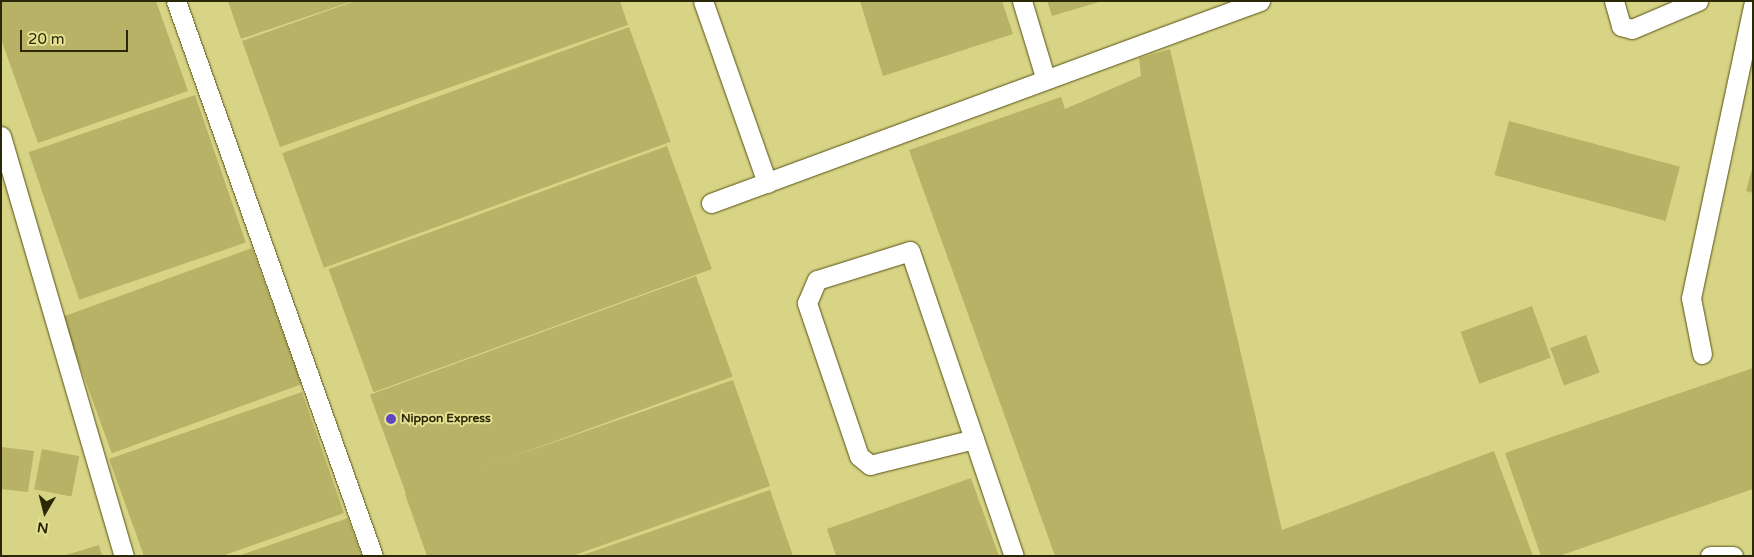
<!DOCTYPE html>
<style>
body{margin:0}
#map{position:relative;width:1754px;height:557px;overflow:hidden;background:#d8d486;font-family:"Varela Round",sans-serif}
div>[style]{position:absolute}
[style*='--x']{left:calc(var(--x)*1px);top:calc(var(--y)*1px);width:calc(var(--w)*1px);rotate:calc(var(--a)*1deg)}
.building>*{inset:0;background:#b7b265;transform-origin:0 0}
.roads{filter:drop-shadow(0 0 1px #555114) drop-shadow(0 0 1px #555114)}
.lane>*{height:19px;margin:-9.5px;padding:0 9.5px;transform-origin:9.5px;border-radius:9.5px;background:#fff}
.dots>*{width:14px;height:14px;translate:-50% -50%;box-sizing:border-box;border:2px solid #e5e192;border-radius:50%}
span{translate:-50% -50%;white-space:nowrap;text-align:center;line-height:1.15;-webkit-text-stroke:4px #e5e192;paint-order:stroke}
.poi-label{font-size:12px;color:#2b2807;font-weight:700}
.left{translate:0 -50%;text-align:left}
.frame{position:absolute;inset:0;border:2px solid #2b2807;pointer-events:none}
.north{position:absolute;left:20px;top:487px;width:50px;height:50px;-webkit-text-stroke:4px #e5e192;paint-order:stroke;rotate:188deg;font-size:14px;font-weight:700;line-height:20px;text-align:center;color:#2b2807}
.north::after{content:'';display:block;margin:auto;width:18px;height:22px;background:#2b2807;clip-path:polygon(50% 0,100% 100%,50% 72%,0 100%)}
.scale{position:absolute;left:20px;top:30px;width:108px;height:22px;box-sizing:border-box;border:2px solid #2b2807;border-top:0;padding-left:6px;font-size:15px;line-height:18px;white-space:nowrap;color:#2b2807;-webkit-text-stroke:4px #e5e192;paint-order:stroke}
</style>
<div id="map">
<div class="building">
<i style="clip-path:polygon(1px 1px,156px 1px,188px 91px,38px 143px,1px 39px)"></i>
<i style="clip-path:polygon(228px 1px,350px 1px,350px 2px,241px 39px)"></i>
<i style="clip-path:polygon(355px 1px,620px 1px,628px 25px,280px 147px,242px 41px)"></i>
<i style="clip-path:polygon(860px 1px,1002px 1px,1013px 34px,883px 76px)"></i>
<i style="clip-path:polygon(1047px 1px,1099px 1px,1099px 2px,1052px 16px)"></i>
<i style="left:629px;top:27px;width:122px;height:369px;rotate:70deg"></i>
<i style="clip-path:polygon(1170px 49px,1282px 530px,1494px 451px,1533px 556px,1055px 556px,909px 150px,1061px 97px,1065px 109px,1141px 76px,1139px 58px)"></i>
<i style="left:195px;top:95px;width:156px;height:176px;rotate:71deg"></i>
<i style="left:1509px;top:121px;width:177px;height:56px;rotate:15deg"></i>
<i style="left:667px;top:146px;width:131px;height:360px;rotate:70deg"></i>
<i style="clip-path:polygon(1752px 169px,1753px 169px,1753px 193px,1746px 191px)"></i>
<i style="left:252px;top:248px;width:145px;height:202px;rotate:70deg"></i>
<i style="left:696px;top:276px;width:107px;height:347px;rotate:70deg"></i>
<i style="left:1532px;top:306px;width:55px;height:76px;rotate:70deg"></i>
<i style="left:1586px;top:335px;width:40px;height:38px;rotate:70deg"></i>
<i style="clip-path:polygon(1753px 368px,1753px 489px,1559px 556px,1541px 556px,1505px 453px)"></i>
<i style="clip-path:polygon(733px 380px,770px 486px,572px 556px,427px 556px,405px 494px)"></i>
<i style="clip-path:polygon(302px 392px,344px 513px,222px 556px,144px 556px,109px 459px)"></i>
<i style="clip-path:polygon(1px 447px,34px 451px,28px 492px,1px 489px)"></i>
<i style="left:42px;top:449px;width:38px;height:41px;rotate:11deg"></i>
<i style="clip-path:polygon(971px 478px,999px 556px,836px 556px,827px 529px)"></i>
<i style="clip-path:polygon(770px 490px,793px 556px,583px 556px,583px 555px)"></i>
<i style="clip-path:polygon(348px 518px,362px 556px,241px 556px,241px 555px)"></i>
<i style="clip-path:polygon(99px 545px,102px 556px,66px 556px,66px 555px)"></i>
</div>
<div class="roads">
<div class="lane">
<i style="--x:176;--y:1;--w:589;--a:70.46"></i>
<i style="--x:703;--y:1;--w:193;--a:70.6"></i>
<i style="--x:1022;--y:1;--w:79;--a:73.2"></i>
<i style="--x:1614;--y:1;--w:26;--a:74"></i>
<i style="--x:1621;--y:26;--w:11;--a:15"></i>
<i style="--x:1632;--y:29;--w:72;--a:-23"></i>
<i style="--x:1;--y:136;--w:438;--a:73.7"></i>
<i style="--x:711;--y:203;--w:585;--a:-20.2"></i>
<i style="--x:1702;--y:354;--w:57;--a:-101.1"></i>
<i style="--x:1691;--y:298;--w:299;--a:-78"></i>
<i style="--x:974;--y:439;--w:107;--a:166"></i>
<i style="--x:870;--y:465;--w:14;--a:-141"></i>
<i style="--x:859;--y:456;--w:162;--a:-108.8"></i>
<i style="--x:807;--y:303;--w:25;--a:-67"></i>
<i style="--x:817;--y:280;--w:97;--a:-17.3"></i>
<i style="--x:910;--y:251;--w:322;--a:71.2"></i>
<i style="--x:1710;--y:556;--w:23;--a:0"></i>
</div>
</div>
<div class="dots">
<i style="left:391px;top:419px;background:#5d48c1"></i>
</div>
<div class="poi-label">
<span class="left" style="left:401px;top:419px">Nippon Express</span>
</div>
<div class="frame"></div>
<div class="north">N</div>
<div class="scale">20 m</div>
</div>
